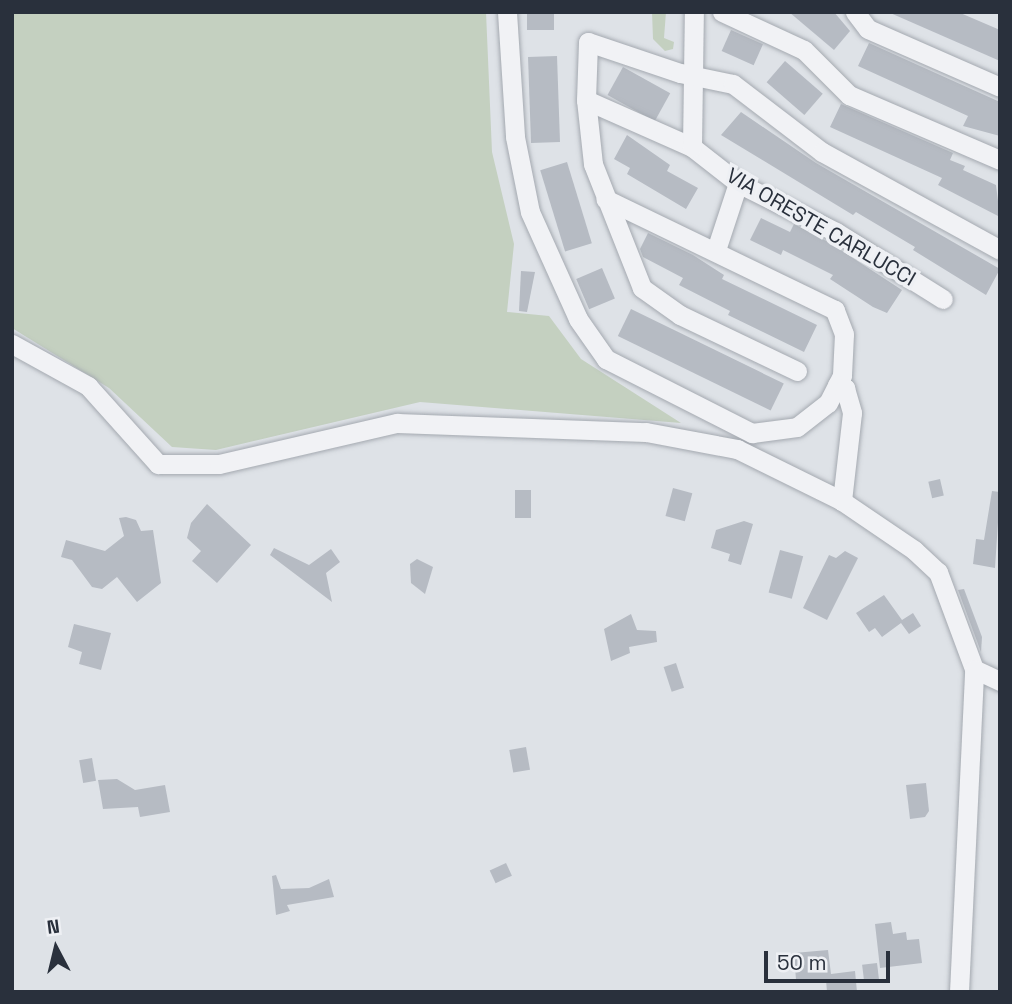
<!DOCTYPE html>
<style>
body{margin:0}
#map{position:relative;width:1012px;height:1004px;overflow:hidden;background:#dee2e7;font-family:"Space Grotesk",sans-serif}
div>[style]{position:absolute}
[style*='--x']{left:calc(var(--x)*1px);top:calc(var(--y)*1px);width:calc(var(--w)*1px);rotate:calc(var(--a)*1deg)}
.green>*{inset:0;background:#c4d0c0}
.building>*{inset:0;background:#b6bbc3;transform-origin:0 0}
.roads{filter:drop-shadow(0 0 2px #a4a9b0) drop-shadow(0 0 2px #a4a9b0)}
.minor>*{height:19px;margin:-9.5px;padding:0 9.5px;transform-origin:9.5px;border-radius:9.5px;background:#f1f2f5}
span{translate:-50% -50%;white-space:nowrap;text-align:center;line-height:1.15;-webkit-text-stroke:7px #eef0f4;paint-order:stroke}
.street-label{font-size:21px;color:#29303c}
.frame{position:absolute;inset:0;border:14px solid #29303c;pointer-events:none}
.north{position:absolute;left:21px;top:913px;width:70px;height:70px;-webkit-text-stroke:5px #eef0f4;paint-order:stroke;rotate:353deg;font-size:19px;font-weight:700;line-height:28px;text-align:center;color:#29303c}
.north::after{content:'';display:block;margin:auto;width:24px;height:32px;background:#29303c;clip-path:polygon(50% 0,100% 100%,50% 72%,0 100%)}
.scale{position:absolute;left:764px;top:951px;width:126px;height:32px;box-sizing:border-box;border:4px solid #29303c;border-top:0;padding-left:9px;font-size:21px;line-height:24px;white-space:nowrap;color:#29303c;-webkit-text-stroke:5px #eef0f4;paint-order:stroke}
</style>
<div id="map">
<div class="green">
<i style="clip-path:polygon(12px 12px,486px 12px,492px 152px,514px 244px,507px 312px,549px 316px,581px 359px,681px 423px,420px 402px,216px 450px,172px 447px,109px 388px,12px 328px)"></i>
<i style="clip-path:polygon(652px 12px,666px 12px,664px 38px,674px 42px,673px 49px,665px 51px,653px 39px)"></i>
</div>
<div class="building">
<i style="left:527px;top:12px;width:27px;height:18px"></i>
<i style="clip-path:polygon(789px 12px,834px 12px,850px 31px,834px 50px)"></i>
<i style="clip-path:polygon(888px 12px,958px 12px,1000px 30px,1000px 61px)"></i>
<i style="left:731px;top:30px;width:35px;height:23px;rotate:24deg"></i>
<i style="clip-path:polygon(869px 43px,1000px 102px,1000px 136px,963px 126px,968px 116px,858px 66px)"></i>
<i style="left:557px;top:56px;width:86px;height:29px;rotate:88deg"></i>
<i style="left:785px;top:61px;width:50px;height:28px;rotate:41deg"></i>
<i style="left:623px;top:67px;width:54px;height:32px;rotate:29deg"></i>
<i style="clip-path:polygon(841px 104px,953px 153px,950px 160px,965px 166px,963px 170px,996px 185px,1000px 217px,938px 185px,942px 178px,830px 127px)"></i>
<i style="clip-path:polygon(741px 112px,816px 163px,1000px 269px,986px 295px,913px 250px,915px 247px,856px 212px,853px 215px,721px 135px)"></i>
<i style="clip-path:polygon(627px 135px,670px 165px,667px 171px,698px 188px,686px 209px,627px 174px,630px 168px,614px 159px)"></i>
<i style="left:567px;top:162px;width:85px;height:28px;rotate:73deg"></i>
<i style="clip-path:polygon(761px 218px,790px 232px,794px 224px,830px 243px,902px 290px,887px 313px,873px 307px,830px 279px,833px 275px,783px 250px,781px 255px,750px 240px)"></i>
<i style="clip-path:polygon(648px 233px,693px 255px,724px 275px,722px 279px,817px 325px,804px 352px,728px 315px,730px 311px,679px 285px,683px 278px,643px 257px,640px 249px)"></i>
<i style="left:602px;top:268px;width:33px;height:28px;rotate:67deg"></i>
<i style="clip-path:polygon(521px 271px,535px 272px,527px 312px,519px 311px)"></i>
<i style="left:631px;top:309px;width:170px;height:30px;rotate:26deg"></i>
<i style="left:940px;top:479px;width:17px;height:12px;rotate:77deg"></i>
<i style="left:673px;top:488px;width:20px;height:29px;rotate:15deg"></i>
<i style="left:515px;top:490px;width:16px;height:28px"></i>
<i style="clip-path:polygon(992px 491px,1000px 492px,995px 568px,973px 564px,976px 539px,984px 540px)"></i>
<i style="clip-path:polygon(207px 504px,251px 545px,217px 583px,192px 561px,201px 551px,187px 538px,191px 523px)"></i>
<i style="clip-path:polygon(126px 517px,136px 520px,141px 531px,153px 530px,161px 583px,137px 602px,117px 577px,102px 589px,92px 587px,72px 560px,61px 557px,66px 540px,105px 551px,124px 536px,119px 518px)"></i>
<i style="clip-path:polygon(744px 521px,753px 524px,741px 565px,728px 561px,730px 554px,711px 548px,716px 530px)"></i>
<i style="clip-path:polygon(274px 548px,309px 565px,331px 549px,340px 562px,326px 573px,332px 602px,270px 555px)"></i>
<i style="left:780px;top:550px;width:24px;height:44px;rotate:15deg"></i>
<i style="clip-path:polygon(845px 551px,858px 558px,827px 620px,803px 608px,829px 555px,836px 558px)"></i>
<i style="clip-path:polygon(417px 559px,433px 567px,425px 594px,411px 583px,410px 564px)"></i>
<i style="clip-path:polygon(964px 589px,982px 637px,981px 652px,958px 590px)"></i>
<i style="clip-path:polygon(884px 595px,902px 620px,913px 613px,921px 626px,909px 634px,901px 623px,882px 637px,875px 628px,869px 632px,856px 613px)"></i>
<i style="clip-path:polygon(631px 614px,637px 630px,656px 631px,657px 642px,629px 647px,630px 653px,611px 661px,604px 629px)"></i>
<i style="clip-path:polygon(74px 624px,111px 633px,101px 670px,79px 664px,82px 652px,68px 647px)"></i>
<i style="left:676px;top:663px;width:26px;height:13px;rotate:72deg"></i>
<i style="left:526px;top:747px;width:23px;height:17px;rotate:80deg"></i>
<i style="left:92px;top:758px;width:23px;height:13px;rotate:80deg"></i>
<i style="clip-path:polygon(117px 779px,135px 790px,165px 785px,170px 812px,140px 817px,138px 807px,103px 809px,98px 780px)"></i>
<i style="clip-path:polygon(926px 783px,929px 811px,925px 817px,910px 819px,906px 785px)"></i>
<i style="left:506px;top:863px;width:14px;height:18px;rotate:65deg"></i>
<i style="clip-path:polygon(276px 875px,281px 889px,309px 888px,329px 879px,334px 897px,287px 905px,290px 911px,276px 915px,272px 876px)"></i>
<i style="clip-path:polygon(891px 922px,893px 934px,906px 932px,907px 940px,919px 939px,922px 963px,880px 968px,875px 924px)"></i>
<i style="clip-path:polygon(828px 950px,831px 974px,855px 971px,857px 992px,827px 992px,826px 980px,796px 980px,794px 953px)"></i>
<i style="left:877px;top:963px;width:16px;height:15px;rotate:83deg"></i>
</div>
<div class="roads">
<div class="minor">
<i style="--x:507;--y:12;--w:125;--a:86.3"></i>
<i style="--x:515;--y:137;--w:76;--a:78.7"></i>
<i style="--x:530;--y:212;--w:117;--a:65.8"></i>
<i style="--x:578;--y:319;--w:49;--a:55"></i>
<i style="--x:606;--y:359;--w:164;--a:26.9"></i>
<i style="--x:752;--y:433;--w:45;--a:-7.6"></i>
<i style="--x:797;--y:427;--w:39;--a:-38"></i>
<i style="--x:828;--y:403;--w:31;--a:-63"></i>
<i style="--x:842;--y:375;--w:41;--a:-87.2"></i>
<i style="--x:844;--y:334;--w:26;--a:-111"></i>
<i style="--x:835;--y:310;--w:255;--a:-154.2"></i>
<i style="--x:722;--y:12;--w:90;--a:24.9"></i>
<i style="--x:804;--y:50;--w:64;--a:45"></i>
<i style="--x:849;--y:95;--w:164;--a:23.3"></i>
<i style="--x:855;--y:12;--w:21;--a:53"></i>
<i style="--x:868;--y:29;--w:144;--a:23.7"></i>
<i style="--x:586;--y:100;--w:116;--a:23.9"></i>
<i style="--x:692;--y:147;--w:58;--a:38"></i>
<i style="--x:738;--y:183;--w:110;--a:26.6"></i>
<i style="--x:836;--y:232;--w:126;--a:32.1"></i>
<i style="--x:692;--y:147;--w:135;--a:-89.2"></i>
<i style="--x:716;--y:250;--w:71;--a:-71.8"></i>
<i style="--x:12;--y:344;--w:87;--a:28.9"></i>
<i style="--x:88;--y:386;--w:105;--a:48.1"></i>
<i style="--x:158;--y:464;--w:61;--a:0"></i>
<i style="--x:219;--y:464;--w:183;--a:-13"></i>
<i style="--x:397;--y:423;--w:249;--a:2.1"></i>
<i style="--x:646;--y:432;--w:93;--a:10.6"></i>
<i style="--x:737;--y:449;--w:117;--a:26.3"></i>
<i style="--x:842;--y:501;--w:87;--a:34.2"></i>
<i style="--x:914;--y:550;--w:33;--a:43"></i>
<i style="--x:938;--y:572;--w:103;--a:69.6"></i>
<i style="--x:974;--y:669;--w:29;--a:25"></i>
<i style="--x:797;--y:371;--w:130;--a:-154.4"></i>
<i style="--x:680;--y:315;--w:47;--a:-144.6"></i>
<i style="--x:642;--y:288;--w:133;--a:-111.6"></i>
<i style="--x:593;--y:164;--w:64;--a:-96.2"></i>
<i style="--x:586;--y:100;--w:58;--a:-88"></i>
<i style="--x:588;--y:42;--w:97;--a:18.6"></i>
<i style="--x:680;--y:73;--w:54;--a:11.7"></i>
<i style="--x:733;--y:84;--w:112;--a:37.4"></i>
<i style="--x:822;--y:152;--w:203;--a:28.8"></i>
<i style="--x:837;--y:385;--w:9;--a:21"></i>
<i style="--x:845;--y:388;--w:26;--a:74"></i>
<i style="--x:852;--y:413;--w:89;--a:96.5"></i>
<i style="--x:959;--y:992;--w:323;--a:-87.3"></i>
</div>
</div>
<div class="street-label">
<span style="left:821px;top:227px;rotate:30deg">VIA ORESTE CARLUCCI</span>
</div>
<div class="frame"></div>
<div class="north">N</div>
<div class="scale">50 m</div>
</div>
